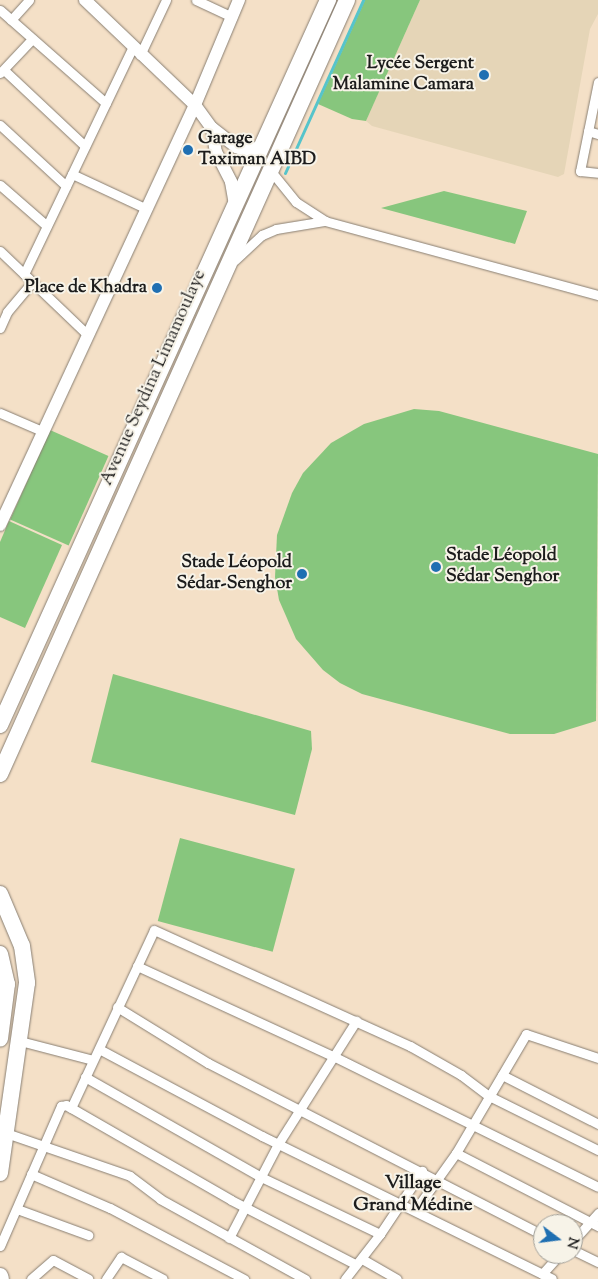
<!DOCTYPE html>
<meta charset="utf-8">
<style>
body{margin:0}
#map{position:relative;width:598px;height:1279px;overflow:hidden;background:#f4e0c7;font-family:"Sorts Mill Goudy",serif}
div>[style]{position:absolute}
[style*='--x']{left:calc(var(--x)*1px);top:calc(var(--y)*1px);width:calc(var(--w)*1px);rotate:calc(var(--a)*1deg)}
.built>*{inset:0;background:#e5d5b7}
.green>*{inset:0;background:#87c67d;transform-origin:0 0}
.stream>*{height:3px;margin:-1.5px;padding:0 1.5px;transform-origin:1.5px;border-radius:1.5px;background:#56c4cb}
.roads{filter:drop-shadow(0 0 1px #887e72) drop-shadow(0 0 1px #887e72)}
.street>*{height:9px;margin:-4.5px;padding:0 4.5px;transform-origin:4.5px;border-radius:4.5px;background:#fff}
.secondary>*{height:12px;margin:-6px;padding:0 6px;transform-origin:6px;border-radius:6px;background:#fff}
.highway>*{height:16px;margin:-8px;padding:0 8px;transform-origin:8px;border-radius:8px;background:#fff}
.dots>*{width:14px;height:14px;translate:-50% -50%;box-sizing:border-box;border:2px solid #f7f3e8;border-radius:50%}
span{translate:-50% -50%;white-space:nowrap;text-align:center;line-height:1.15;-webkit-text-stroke:4px #f7f3e8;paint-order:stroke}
.poi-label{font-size:18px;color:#1c1c1c;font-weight:700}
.right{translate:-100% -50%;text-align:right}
.left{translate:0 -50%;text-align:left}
.street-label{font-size:18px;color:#1c1c1c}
.neighbourhood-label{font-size:19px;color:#1c1c1c;font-weight:700}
.north{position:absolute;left:533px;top:1214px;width:50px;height:50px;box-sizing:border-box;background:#f7f3e8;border:1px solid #9f9d96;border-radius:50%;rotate:105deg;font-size:14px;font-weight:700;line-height:20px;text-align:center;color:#1c1c1c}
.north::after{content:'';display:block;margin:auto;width:18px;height:22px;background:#1f6fb2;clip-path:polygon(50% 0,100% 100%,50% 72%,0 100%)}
</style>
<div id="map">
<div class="built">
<i style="clip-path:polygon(420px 0,598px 0,598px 14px,590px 29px,564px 174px,558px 177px,372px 126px,366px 121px)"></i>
</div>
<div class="green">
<i style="clip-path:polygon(365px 0,420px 0,366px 121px,352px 119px,318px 104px)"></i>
<i style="clip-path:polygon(444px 191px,527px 211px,515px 244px,381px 208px)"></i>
<i style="clip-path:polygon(414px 409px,439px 411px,598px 454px,596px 721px,554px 734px,510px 734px,362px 694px,340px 683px,323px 670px,296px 639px,279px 600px,275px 577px,277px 535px,292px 493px,303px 473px,331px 443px,364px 424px)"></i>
<i style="left:50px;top:430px;width:64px;height:98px;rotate:24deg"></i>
<i style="clip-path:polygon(9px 521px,62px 545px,25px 628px,0 617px,0 542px)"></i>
<i style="clip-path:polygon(113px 674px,311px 731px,312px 749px,295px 815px,91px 762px)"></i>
<i style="left:180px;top:838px;width:119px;height:86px;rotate:15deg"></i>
</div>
<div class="stream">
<i style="--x:285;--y:173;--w:190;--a:-65.7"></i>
</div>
<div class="roads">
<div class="street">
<i style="--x:196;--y:0;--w:40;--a:25"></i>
<i style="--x:0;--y:10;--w:141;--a:41.3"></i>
<i style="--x:11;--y:20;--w:27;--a:-48"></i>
<i style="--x:140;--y:55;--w:61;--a:-64.7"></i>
<i style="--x:4;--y:70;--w:111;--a:43.2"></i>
<i style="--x:0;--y:73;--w:47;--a:-46.7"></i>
<i style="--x:598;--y:82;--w:91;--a:101.4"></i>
<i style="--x:580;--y:171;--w:18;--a:6"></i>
<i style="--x:0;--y:125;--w:90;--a:42.7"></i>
<i style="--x:588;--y:131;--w:10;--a:17"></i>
<i style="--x:270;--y:170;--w:41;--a:50.9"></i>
<i style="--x:296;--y:202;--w:35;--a:33"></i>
<i style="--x:325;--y:221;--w:283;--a:15.2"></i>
<i style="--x:72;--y:174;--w:81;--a:25"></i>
<i style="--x:0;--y:185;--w:62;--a:41.1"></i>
<i style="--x:0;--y:251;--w:120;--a:43.7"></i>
<i style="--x:235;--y:260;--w:37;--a:-43"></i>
<i style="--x:262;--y:235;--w:15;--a:-23"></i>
<i style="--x:276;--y:229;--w:50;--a:-9.3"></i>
<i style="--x:24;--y:274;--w:252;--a:-64.4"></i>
<i style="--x:0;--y:328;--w:17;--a:-66"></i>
<i style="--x:7;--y:312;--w:39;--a:-50"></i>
<i style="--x:0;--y:413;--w:46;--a:23.2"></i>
<i style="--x:137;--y:966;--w:218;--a:24.7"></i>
<i style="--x:335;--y:1057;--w:293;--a:26.3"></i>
<i style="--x:117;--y:1007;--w:107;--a:31.6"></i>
<i style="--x:208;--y:1063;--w:377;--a:27.2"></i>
<i style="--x:20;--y:1041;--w:75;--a:14.6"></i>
<i style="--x:99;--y:1049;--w:185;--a:28.1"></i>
<i style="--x:262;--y:1136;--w:323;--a:26.2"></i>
<i style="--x:502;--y:1075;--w:108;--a:27"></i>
<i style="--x:85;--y:1077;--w:202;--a:29.6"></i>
<i style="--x:261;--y:1177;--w:132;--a:25.6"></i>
<i style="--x:71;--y:1108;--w:196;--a:-65"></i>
<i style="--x:154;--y:930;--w:281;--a:24.4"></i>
<i style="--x:410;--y:1046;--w:59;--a:29.6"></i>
<i style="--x:461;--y:1075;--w:35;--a:37"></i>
<i style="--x:489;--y:1096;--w:122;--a:26.4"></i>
<i style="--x:6;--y:1133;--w:131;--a:19.1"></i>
<i style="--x:130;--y:1176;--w:38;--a:37"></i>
<i style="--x:160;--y:1199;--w:166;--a:28.9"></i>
<i style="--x:456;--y:1153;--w:160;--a:27.2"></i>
<i style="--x:31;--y:1174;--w:86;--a:23.3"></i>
<i style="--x:110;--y:1208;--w:152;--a:27.9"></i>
<i style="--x:17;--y:1209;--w:76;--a:20.1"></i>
<i style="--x:416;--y:1209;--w:69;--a:-54.5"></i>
<i style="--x:456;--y:1153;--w:138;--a:-59.5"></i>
<i style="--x:526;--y:1034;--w:76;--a:18.4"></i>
<i style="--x:229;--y:1238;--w:106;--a:-62.5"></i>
<i style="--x:278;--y:1144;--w:146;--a:-57.6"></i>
<i style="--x:573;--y:1241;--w:38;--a:-48"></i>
<i style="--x:0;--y:1246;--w:153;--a:-66.5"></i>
<i style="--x:61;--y:1106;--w:5;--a:-11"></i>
<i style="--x:66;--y:1105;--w:190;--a:29.9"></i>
<i style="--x:231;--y:1200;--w:140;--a:27.3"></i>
<i style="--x:573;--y:1250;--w:28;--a:26"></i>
<i style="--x:362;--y:1259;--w:40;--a:29.7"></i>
<i style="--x:542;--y:1274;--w:27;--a:-48"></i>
<i style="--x:31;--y:1279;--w:29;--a:-41"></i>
<i style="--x:53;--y:1260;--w:40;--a:28"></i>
<i style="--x:106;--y:1279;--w:27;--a:-56"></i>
<i style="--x:121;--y:1257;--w:47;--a:27.6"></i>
<i style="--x:345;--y:1279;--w:57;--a:-52.1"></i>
<i style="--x:380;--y:1234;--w:76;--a:-56.3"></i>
</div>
<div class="secondary">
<i style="--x:85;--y:0;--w:152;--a:43.7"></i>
<i style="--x:195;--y:105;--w:29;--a:54"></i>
<i style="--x:212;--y:128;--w:31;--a:38"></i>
<i style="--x:236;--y:147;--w:9;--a:21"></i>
<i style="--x:244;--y:150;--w:18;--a:-9"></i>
<i style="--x:212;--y:128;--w:24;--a:81"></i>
<i style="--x:216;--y:152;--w:34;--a:63"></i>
<i style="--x:231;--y:182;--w:23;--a:80"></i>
<i style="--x:0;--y:525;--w:463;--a:-65.1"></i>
<i style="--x:195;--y:105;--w:114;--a:-67.3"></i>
</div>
<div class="highway">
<i style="--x:0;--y:725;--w:796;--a:-65.66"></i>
<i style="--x:0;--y:774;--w:848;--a:-65.85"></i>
<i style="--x:0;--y:894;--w:56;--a:67.1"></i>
<i style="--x:22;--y:946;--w:37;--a:82"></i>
<i style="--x:27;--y:983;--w:192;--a:98.1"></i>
<i style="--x:0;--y:954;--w:31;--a:77"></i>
<i style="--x:7;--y:984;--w:55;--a:97.3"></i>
<i style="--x:0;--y:1276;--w:3;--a:72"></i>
</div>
</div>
<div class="dots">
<i style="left:484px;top:75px;background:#1f6fb2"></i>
<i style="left:188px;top:150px;background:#1f6fb2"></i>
<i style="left:157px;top:288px;background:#1f6fb2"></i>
<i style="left:436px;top:567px;background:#1f6fb2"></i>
<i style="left:302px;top:574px;background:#1f6fb2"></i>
</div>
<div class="poi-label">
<span class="right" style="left:474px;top:75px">Lycée Sergent<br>Malamine Camara</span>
<span class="left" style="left:198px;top:150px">Garage<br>Taximan AIBD</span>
<span class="right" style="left:147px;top:288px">Place de Khadra</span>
<span class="left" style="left:446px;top:567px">Stade Léopold<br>Sédar Senghor</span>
<span class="right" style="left:292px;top:574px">Stade Léopold<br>Sédar-Senghor</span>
</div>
<div class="street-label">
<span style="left:154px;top:378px;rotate:-66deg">Avenue Seydina Limamoulaye</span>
</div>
<div class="neighbourhood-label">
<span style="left:413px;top:1195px">Village<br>Grand Médine</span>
</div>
<div class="north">N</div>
</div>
